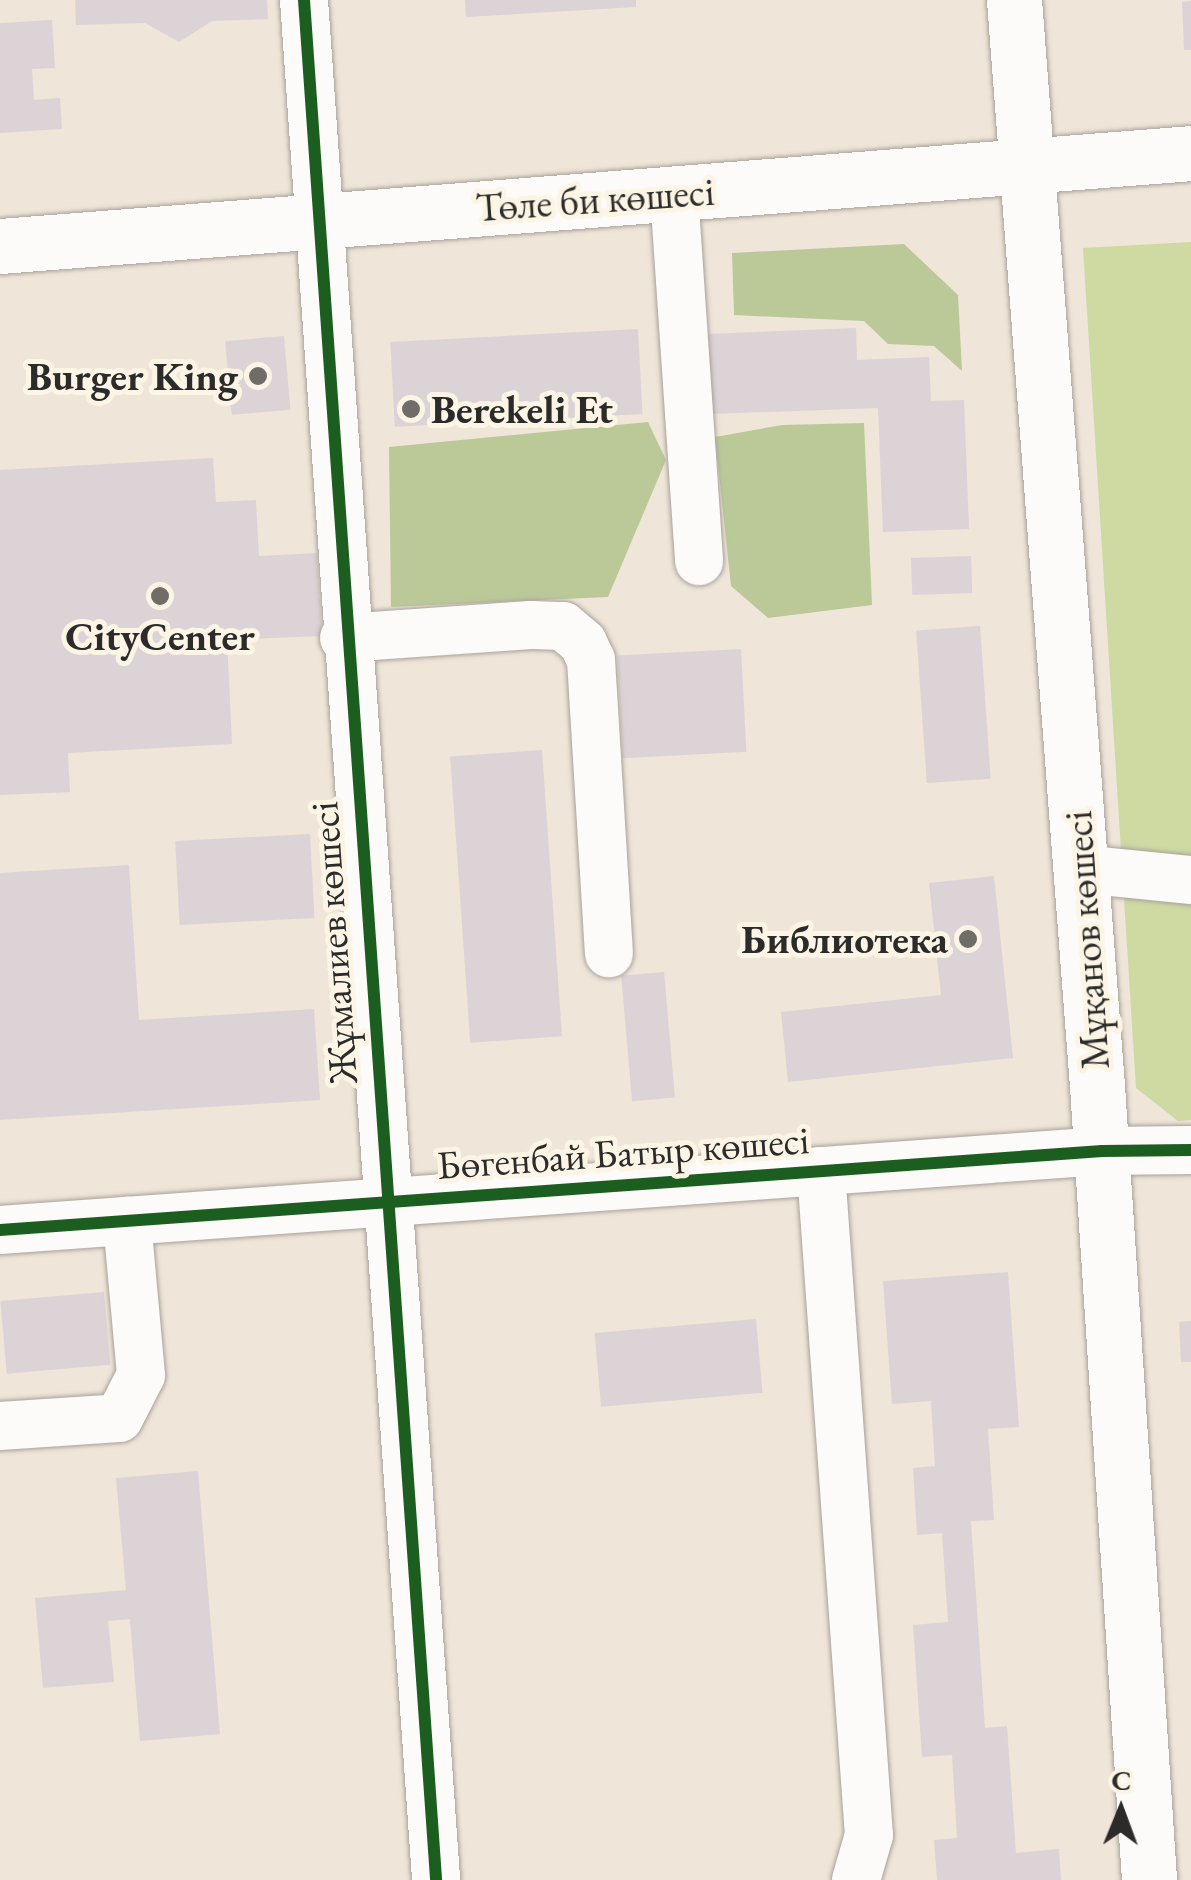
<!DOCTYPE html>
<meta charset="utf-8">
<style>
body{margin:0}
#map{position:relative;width:1191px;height:1880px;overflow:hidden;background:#efe5d8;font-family:"EB Garamond",serif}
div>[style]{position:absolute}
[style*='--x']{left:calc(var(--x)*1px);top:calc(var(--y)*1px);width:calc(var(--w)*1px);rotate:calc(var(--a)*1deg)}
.green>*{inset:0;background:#cfd9a2}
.forest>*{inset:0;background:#bbc999}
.building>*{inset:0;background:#dcd3d6;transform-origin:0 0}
.roads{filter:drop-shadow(0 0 2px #a8a29b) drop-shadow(0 0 2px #a8a29b)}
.minor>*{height:48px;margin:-24px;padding:0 24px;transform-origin:24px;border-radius:24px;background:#fdfbf9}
.major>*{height:55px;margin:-27.5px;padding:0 27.5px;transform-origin:27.5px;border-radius:27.5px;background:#fdfbf9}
.cycleway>*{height:12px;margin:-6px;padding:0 6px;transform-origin:6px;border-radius:6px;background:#1b5e20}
.dots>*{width:28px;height:28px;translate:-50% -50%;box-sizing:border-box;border:5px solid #fcf5e5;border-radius:50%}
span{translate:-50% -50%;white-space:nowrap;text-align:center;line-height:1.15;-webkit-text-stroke:10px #fcf5e5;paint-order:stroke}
.street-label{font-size:40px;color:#2b2b2b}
.poi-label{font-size:40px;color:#2b2b2b;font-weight:700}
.right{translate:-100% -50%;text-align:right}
.left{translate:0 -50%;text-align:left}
.north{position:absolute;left:1071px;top:1760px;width:100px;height:100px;-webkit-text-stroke:8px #fcf5e5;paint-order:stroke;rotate:1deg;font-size:28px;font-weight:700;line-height:40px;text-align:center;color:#2b2b2b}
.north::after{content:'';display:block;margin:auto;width:35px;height:45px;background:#2b2b2b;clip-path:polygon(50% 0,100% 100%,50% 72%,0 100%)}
</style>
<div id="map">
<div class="green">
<i style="clip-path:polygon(1191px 242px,1191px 1120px,1178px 1121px,1136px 1088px,1083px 248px)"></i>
</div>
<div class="forest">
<i style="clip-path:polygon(904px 244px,958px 295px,962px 371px,934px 346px,888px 344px,864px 321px,734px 315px,732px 253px)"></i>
<i style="clip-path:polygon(648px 422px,666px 460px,608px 597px,391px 607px,389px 447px)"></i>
<i style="clip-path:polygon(864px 423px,872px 605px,768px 618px,731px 586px,715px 437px,782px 425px)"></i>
</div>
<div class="building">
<i style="clip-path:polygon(75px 0,267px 0,268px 19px,212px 21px,179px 42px,145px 23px,76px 25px)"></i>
<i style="clip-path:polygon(465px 0,636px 0,636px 7px,466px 17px)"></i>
<i style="clip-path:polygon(1191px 1px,1191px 50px,1184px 50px,1182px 2px)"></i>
<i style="clip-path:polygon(52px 20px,55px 68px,32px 69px,34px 100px,60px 98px,62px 129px,0 133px,0 23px)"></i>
<i style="clip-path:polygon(856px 328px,857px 360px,929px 357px,931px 401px,964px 400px,969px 529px,883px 532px,878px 408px,710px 414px,706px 334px)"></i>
<i style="left:638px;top:329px;width:85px;height:248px;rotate:87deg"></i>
<i style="left:284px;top:336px;width:74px;height:59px;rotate:85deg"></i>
<i style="clip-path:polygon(213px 458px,216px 502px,256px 500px,259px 556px,317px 553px,322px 636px,227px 640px,232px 744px,68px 753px,70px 792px,0 795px,0 470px)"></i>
<i style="left:971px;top:556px;width:37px;height:60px;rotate:88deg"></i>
<i style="left:980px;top:626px;width:153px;height:64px;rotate:86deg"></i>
<i style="left:741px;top:649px;width:103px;height:124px;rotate:87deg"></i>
<i style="left:542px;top:750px;width:287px;height:92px;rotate:86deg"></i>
<i style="left:310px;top:834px;width:84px;height:135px;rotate:87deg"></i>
<i style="clip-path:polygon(129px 865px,139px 1020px,314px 1009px,320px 1100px,0 1120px,0 873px)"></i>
<i style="clip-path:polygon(994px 876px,1013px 1058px,788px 1082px,781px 1012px,941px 995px,929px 883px)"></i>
<i style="left:664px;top:972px;width:126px;height:43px;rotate:85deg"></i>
<i style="clip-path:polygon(1008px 1272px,1019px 1427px,988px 1429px,994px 1520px,971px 1521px,985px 1728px,1007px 1726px,1016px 1853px,1059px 1849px,1061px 1880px,937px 1880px,934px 1840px,957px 1838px,952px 1755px,922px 1757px,913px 1625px,948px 1622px,942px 1533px,917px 1535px,913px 1468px,935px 1466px,931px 1401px,892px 1404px,883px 1281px)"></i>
<i style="left:104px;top:1292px;width:73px;height:104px;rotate:85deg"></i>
<i style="left:756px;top:1319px;width:74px;height:162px;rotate:85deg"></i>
<i style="clip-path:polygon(1191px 1321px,1191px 1362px,1181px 1362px,1179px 1322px)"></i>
<i style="clip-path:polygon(198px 1471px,220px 1734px,140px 1741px,130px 1619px,108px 1621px,114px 1682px,43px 1688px,35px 1598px,126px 1590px,116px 1478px)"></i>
</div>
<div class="roads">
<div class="minor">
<i style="--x:304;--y:0;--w:1885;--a:85.98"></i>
<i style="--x:674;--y:193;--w:369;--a:86.1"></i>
<i style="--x:344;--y:638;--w:187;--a:-4"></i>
<i style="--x:531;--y:625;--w:32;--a:2"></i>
<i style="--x:563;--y:626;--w:26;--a:40"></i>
<i style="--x:583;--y:643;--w:19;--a:65"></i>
<i style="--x:591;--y:660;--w:294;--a:86.5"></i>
<i style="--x:1081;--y:869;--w:111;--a:5.7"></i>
<i style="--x:821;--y:1171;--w:666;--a:85.87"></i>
<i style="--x:869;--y:1835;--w:47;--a:106.1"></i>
<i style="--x:0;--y:1230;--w:1105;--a:-4.1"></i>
<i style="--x:1102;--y:1151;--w:89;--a:-0.6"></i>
<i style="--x:0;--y:1426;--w:119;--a:-3.8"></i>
<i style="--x:119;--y:1418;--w:48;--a:-62.9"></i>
<i style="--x:141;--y:1375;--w:155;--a:-95.2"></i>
</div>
<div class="major">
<i style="--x:1014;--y:0;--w:1089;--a:85.63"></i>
<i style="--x:1097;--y:1086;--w:796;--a:86.25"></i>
<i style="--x:0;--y:246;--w:1195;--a:-4.46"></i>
</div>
</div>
<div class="cycleway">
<i style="--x:304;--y:0;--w:1885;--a:85.98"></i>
<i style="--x:0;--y:1230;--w:1105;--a:-4.1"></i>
<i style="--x:1102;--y:1151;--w:89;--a:-0.6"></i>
</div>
<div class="dots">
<i style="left:258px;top:376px;background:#706c68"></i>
<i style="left:411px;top:409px;background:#706c68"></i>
<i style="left:160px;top:596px;background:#706c68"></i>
<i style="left:968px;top:939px;background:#706c68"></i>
</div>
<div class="street-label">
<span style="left:595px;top:199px;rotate:-4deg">Төле би көшесі</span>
<span style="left:1086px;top:940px;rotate:-94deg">Мұқанов көшесі</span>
<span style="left:333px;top:943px;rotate:-94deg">Жұмалиев көшесі</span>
<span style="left:623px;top:1152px;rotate:-4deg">Бөгенбай Батыр көшесі</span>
</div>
<div class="poi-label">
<span class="right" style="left:238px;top:376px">Burger King</span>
<span class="left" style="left:431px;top:409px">Berekeli Et</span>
<span style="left:160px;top:636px">CityCenter</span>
<span class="right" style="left:948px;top:939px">Библиотека</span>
</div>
<div class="north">С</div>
</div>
